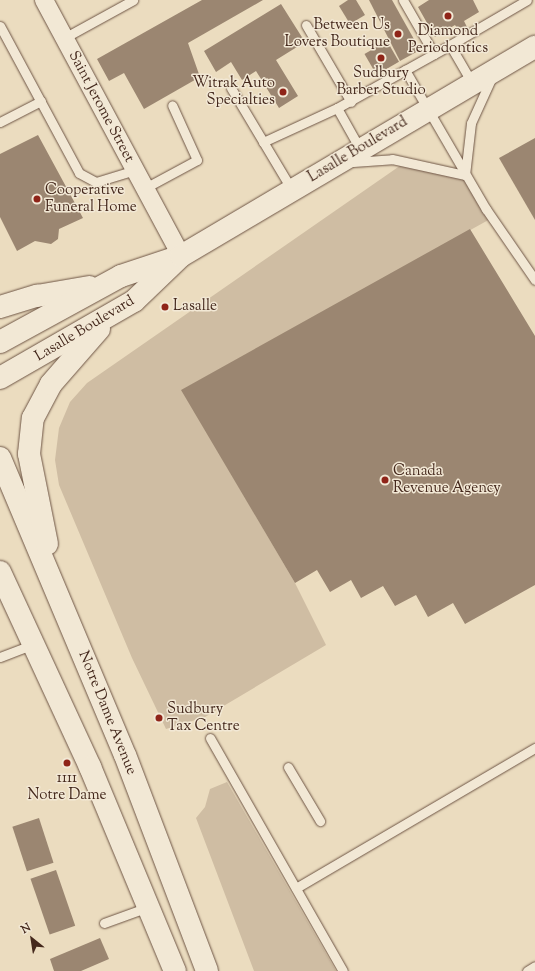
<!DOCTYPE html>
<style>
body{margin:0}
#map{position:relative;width:535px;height:971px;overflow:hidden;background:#ebdcbf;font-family:"Sorts Mill Goudy",serif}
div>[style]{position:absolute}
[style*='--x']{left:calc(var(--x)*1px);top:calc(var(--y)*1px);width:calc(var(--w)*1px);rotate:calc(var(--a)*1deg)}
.green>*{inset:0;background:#cfbda3}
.building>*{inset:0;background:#9b8671;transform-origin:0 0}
.roads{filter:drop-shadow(0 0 1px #6e5545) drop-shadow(0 0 1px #6e5545)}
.service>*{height:9px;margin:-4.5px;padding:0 4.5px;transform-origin:4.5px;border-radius:4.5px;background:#f2e8d5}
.minor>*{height:18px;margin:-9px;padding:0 9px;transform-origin:9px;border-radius:9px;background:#f2e8d5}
.secondary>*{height:22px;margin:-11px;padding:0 11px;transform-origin:11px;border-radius:11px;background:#f2e8d5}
.dots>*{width:11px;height:11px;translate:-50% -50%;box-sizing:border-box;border:2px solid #f2e8d5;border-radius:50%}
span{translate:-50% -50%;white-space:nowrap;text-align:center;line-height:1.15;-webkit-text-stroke:3px #f2e8d5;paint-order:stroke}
.poi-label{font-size:15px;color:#44281c}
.right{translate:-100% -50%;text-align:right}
.left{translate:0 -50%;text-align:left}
.street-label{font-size:15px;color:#44281c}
.north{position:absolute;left:12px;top:919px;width:40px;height:40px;-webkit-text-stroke:3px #f2e8d5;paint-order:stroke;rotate:330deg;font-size:11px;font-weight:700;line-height:16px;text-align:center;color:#44281c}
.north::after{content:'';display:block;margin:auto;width:14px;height:18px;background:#44281c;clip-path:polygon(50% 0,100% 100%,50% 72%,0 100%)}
</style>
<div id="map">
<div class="green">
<i style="clip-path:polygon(404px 163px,465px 175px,492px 218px,182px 390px,295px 583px,326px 645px,205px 717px,166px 729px,132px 658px,59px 485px,55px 460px,59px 428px,70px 402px,87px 383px)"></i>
<i style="clip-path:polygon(227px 782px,336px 971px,254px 971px,196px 818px,205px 807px,210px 789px)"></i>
</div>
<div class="building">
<i style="clip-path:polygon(202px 0,263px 0,188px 43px,200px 77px,144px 109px,124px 73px,109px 81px,97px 59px)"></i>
<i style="clip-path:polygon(348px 0,356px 0,365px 15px,350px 24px,339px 6px)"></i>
<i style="clip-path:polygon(369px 0,392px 0,420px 50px,400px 61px)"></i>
<i style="clip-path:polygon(429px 0,473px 0,479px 12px,464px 21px,467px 27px,459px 31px,455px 25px,435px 37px,418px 7px)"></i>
<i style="clip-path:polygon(281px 4px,305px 42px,276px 60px,298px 96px,279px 108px,256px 71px,242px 80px,231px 62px,216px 72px,204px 51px)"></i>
<i style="left:387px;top:41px;width:24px;height:26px;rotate:60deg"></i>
<i style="clip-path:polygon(38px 135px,83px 218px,59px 229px,58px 239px,51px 244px,35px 241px,17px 251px,0 217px,0 154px)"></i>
<i style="clip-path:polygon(535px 138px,535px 220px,499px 158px)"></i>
<i style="clip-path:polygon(470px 229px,535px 336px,535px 585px,465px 624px,453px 603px,428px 617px,416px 595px,395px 606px,383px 586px,361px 598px,351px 580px,330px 592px,317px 570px,295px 583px,181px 390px)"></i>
<i style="left:39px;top:818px;width:47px;height:28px;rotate:72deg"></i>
<i style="left:56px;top:870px;width:59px;height:27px;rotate:71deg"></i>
<i style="clip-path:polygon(100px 938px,109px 959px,81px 971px,54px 971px,50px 959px)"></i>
</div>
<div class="roads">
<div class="service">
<i style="--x:403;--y:0;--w:62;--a:60.1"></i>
<i style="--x:434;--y:54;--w:18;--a:-29"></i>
<i style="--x:450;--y:45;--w:44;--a:59.9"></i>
<i style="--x:306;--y:25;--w:89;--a:59.7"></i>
<i style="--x:0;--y:26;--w:167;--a:61.7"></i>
<i style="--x:79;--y:173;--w:19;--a:28"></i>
<i style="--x:96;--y:182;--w:41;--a:-17.1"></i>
<i style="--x:64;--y:38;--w:79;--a:-28.8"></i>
<i style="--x:450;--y:45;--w:89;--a:-30.3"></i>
<i style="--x:405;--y:70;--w:161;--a:59.8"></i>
<i style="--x:486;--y:209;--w:86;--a:55.4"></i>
<i style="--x:231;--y:88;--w:119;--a:59.1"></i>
<i style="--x:0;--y:122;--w:46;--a:-27.1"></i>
<i style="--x:263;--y:142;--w:81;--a:-24.7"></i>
<i style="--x:360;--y:149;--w:47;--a:-119.3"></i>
<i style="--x:337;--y:108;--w:111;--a:-29.1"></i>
<i style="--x:353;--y:162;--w:39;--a:-4"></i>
<i style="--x:392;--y:159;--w:75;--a:12.4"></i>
<i style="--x:465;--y:175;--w:52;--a:-83.4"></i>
<i style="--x:471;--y:123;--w:48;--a:-65.6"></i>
<i style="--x:145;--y:188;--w:59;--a:-28.3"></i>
<i style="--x:197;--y:160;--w:60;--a:-114.4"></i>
<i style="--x:0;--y:657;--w:36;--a:-21"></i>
<i style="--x:210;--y:738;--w:268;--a:60.3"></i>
<i style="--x:288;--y:767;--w:63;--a:59.3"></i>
<i style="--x:296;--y:888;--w:277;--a:-30.4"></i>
<i style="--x:104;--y:923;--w:47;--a:-20"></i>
<i style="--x:527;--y:971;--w:9;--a:-32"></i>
</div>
<div class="minor">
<i style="--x:44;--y:0;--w:290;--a:61.8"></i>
</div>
<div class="secondary">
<i style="--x:0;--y:307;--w:39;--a:-17"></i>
<i style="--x:37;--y:296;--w:53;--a:-9.8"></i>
<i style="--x:0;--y:342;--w:138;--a:-28.6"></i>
<i style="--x:121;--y:276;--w:57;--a:-18.4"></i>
<i style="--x:0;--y:378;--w:155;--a:-29.9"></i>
<i style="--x:134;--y:301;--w:65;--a:-43.8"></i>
<i style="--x:181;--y:256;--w:411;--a:-30.6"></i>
<i style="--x:0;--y:458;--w:322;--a:67.2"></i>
<i style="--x:125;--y:755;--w:231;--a:69.2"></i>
<i style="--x:47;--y:544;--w:92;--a:-101.3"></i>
<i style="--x:29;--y:454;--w:36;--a:-84"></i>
<i style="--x:33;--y:418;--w:38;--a:-62"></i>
<i style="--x:51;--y:384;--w:73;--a:-48.9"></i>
<i style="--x:0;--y:572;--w:215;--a:65.2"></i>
<i style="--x:90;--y:767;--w:221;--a:67.4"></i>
</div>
</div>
<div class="dots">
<i style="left:448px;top:16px;background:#8f2418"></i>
<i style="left:398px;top:34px;background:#8f2418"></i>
<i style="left:381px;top:58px;background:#8f2418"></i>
<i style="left:283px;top:92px;background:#8f2418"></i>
<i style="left:37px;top:199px;background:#8f2418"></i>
<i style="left:165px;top:307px;background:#8f2418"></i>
<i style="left:385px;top:480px;background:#8f2418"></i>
<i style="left:159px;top:718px;background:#8f2418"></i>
<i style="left:67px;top:763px;background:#8f2418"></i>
</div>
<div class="poi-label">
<span class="right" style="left:390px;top:34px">Between Us<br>Lovers Boutique</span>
<span style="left:448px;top:40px">Diamond<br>Periodontics</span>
<span style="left:381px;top:82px">Sudbury<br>Barber Studio</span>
<span class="right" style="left:275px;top:92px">Witrak Auto<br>Specialties</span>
<span class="left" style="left:45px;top:199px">Cooperative<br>Funeral Home</span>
<span class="left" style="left:173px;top:307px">Lasalle</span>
<span class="left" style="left:393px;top:480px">Canada<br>Revenue Agency</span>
<span class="left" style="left:167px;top:718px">Sudbury<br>Tax Centre</span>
<span style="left:67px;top:787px">1111<br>Notre Dame</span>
</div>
<div class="street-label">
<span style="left:101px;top:107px;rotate:62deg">Saint Jerome Street</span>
<span style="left:358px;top:150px;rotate:-31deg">Lasalle Boulevard</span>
<span style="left:85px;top:329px;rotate:-31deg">Lasalle Boulevard</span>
<span style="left:107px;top:713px;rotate:68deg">Notre Dame Avenue</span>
</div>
<div class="north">N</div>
</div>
